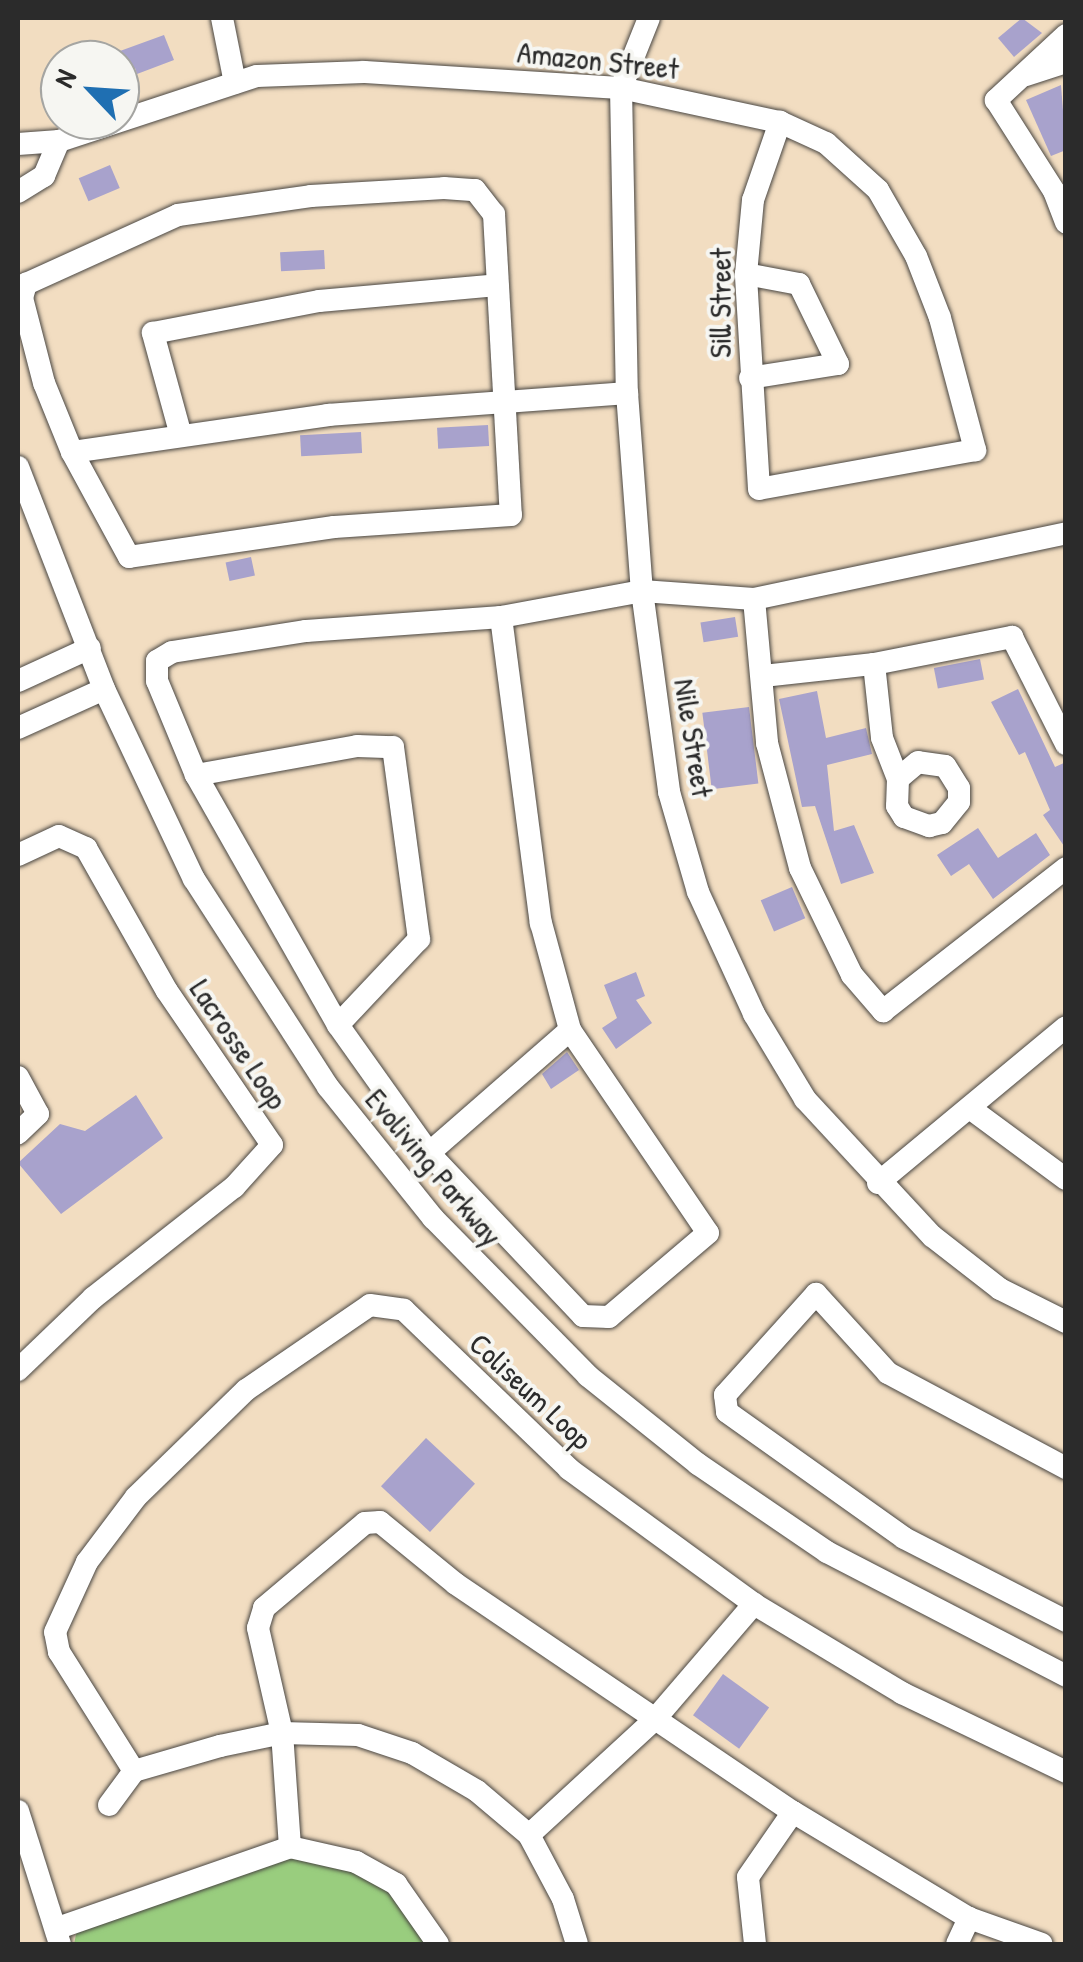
<!DOCTYPE html>
<style>
body{margin:0}
#map{position:relative;width:1083px;height:1962px;overflow:hidden;background:#f2ddc1;font-family:"Patrick Hand",sans-serif}
div>[style]{position:absolute}
[style*='--x']{left:calc(var(--x)*1px);top:calc(var(--y)*1px);width:calc(var(--w)*1px);rotate:calc(var(--a)*1deg)}
.green>*{inset:0;background:#99cd7e}
.building>*{inset:0;background:#a8a2cc;transform-origin:0 0}
.roads{filter:drop-shadow(0 0 2px #494642) drop-shadow(0 0 2px #494642)}
.minor>*{height:22px;margin:-11px;padding:0 11px;transform-origin:11px;border-radius:11px;background:#fff}
span{translate:-50% -50%;white-space:nowrap;text-align:center;line-height:1.15;-webkit-text-stroke:8px #f6f6f2;paint-order:stroke}
.street-label{font-size:30px;color:#2b2b2b}
.frame{position:absolute;inset:0;border:20px solid #2b2b2b;pointer-events:none}
.north{position:absolute;left:40px;top:40px;width:100px;height:100px;box-sizing:border-box;background:#f6f6f2;border:2px solid #a5a5a2;border-radius:50%;rotate:295deg;font-size:28px;font-weight:700;line-height:40px;text-align:center;color:#2b2b2b}
.north::after{content:'';display:block;margin:auto;width:35px;height:45px;background:#1f6fb2;clip-path:polygon(50% 0,100% 100%,50% 72%,0 100%)}
</style>
<div id="map">
<div class="green">
<i style="clip-path:polygon(290px 1853px,355px 1869px,392px 1891px,428px 1944px,74px 1944px,77px 1930px)"></i>
</div>
<div class="building">
<i style="clip-path:polygon(1022px 18px,1042px 33px,1014px 57px,998px 38px)"></i>
<i style="clip-path:polygon(164px 35px,174px 60px,137px 74px,135px 68px,120px 72px,120px 51px)"></i>
<i style="clip-path:polygon(1061px 85px,1066px 150px,1051px 156px,1026px 100px)"></i>
<i style="left:110px;top:165px;width:25px;height:34px;rotate:67deg"></i>
<i style="left:324px;top:250px;width:19px;height:44px;rotate:87deg"></i>
<i style="left:488px;top:425px;width:21px;height:51px;rotate:87deg"></i>
<i style="left:361px;top:432px;width:21px;height:61px;rotate:87deg"></i>
<i style="left:251px;top:557px;width:19px;height:26px;rotate:78deg"></i>
<i style="left:735px;top:617px;width:20px;height:35px;rotate:81deg"></i>
<i style="left:980px;top:659px;width:21px;height:47px;rotate:79deg"></i>
<i style="clip-path:polygon(1018px 689px,1055px 767px,1066px 762px,1066px 849px,1043px 815px,1050px 810px,1025px 752px,1019px 755px,991px 702px)"></i>
<i style="clip-path:polygon(817px 691px,826px 738px,866px 728px,872px 754px,827px 765px,834px 831px,854px 825px,874px 873px,841px 884px,815px 806px,802px 807px,779px 699px)"></i>
<i style="left:749px;top:707px;width:77px;height:47px;rotate:83deg"></i>
<i style="clip-path:polygon(978px 828px,998px 858px,1036px 833px,1050px 855px,993px 899px,969px 864px,951px 876px,937px 855px)"></i>
<i style="left:792px;top:887px;width:34px;height:34px;rotate:67deg"></i>
<i style="clip-path:polygon(636px 972px,645px 996px,636px 1000px,652px 1023px,616px 1049px,602px 1028px,617px 1018px,604px 985px)"></i>
<i style="clip-path:polygon(567px 1052px,579px 1070px,551px 1089px,542px 1074px)"></i>
<i style="clip-path:polygon(136px 1095px,163px 1138px,61px 1214px,18px 1163px,60px 1124px,85px 1131px)"></i>
<i style="left:426px;top:1438px;width:67px;height:66px;rotate:43deg"></i>
<i style="left:723px;top:1674px;width:57px;height:51px;rotate:36deg"></i>
</div>
<div class="roads">
<div class="minor">
<i style="--x:222;--y:18;--w:66;--a:78.7"></i>
<i style="--x:649;--y:18;--w:75;--a:111.8"></i>
<i style="--x:621;--y:88;--w:305;--a:88.9"></i>
<i style="--x:627;--y:393;--w:199;--a:85.7"></i>
<i style="--x:642;--y:591;--w:203;--a:82.3"></i>
<i style="--x:669;--y:792;--w:104;--a:73.8"></i>
<i style="--x:698;--y:892;--w:134;--a:65.3"></i>
<i style="--x:754;--y:1014;--w:99;--a:59"></i>
<i style="--x:805;--y:1099;--w:187;--a:47.2"></i>
<i style="--x:932;--y:1236;--w:86;--a:37.9"></i>
<i style="--x:1000;--y:1289;--w:74;--a:26.6"></i>
<i style="--x:1066;--y:35;--w:96;--a:137.1"></i>
<i style="--x:996;--y:100;--w:108;--a:57.5"></i>
<i style="--x:1054;--y:191;--w:34;--a:69"></i>
<i style="--x:1026;--y:75;--w:42;--a:-18"></i>
<i style="--x:18;--y:144;--w:41;--a:-4.2"></i>
<i style="--x:59;--y:141;--w:208;--a:-18.2"></i>
<i style="--x:257;--y:76;--w:107;--a:-2.1"></i>
<i style="--x:364;--y:72;--w:257;--a:3.6"></i>
<i style="--x:621;--y:88;--w:163;--a:12.1"></i>
<i style="--x:780;--y:122;--w:51;--a:24.5"></i>
<i style="--x:826;--y:143;--w:70;--a:42.1"></i>
<i style="--x:878;--y:190;--w:76;--a:60.1"></i>
<i style="--x:916;--y:256;--w:66;--a:68.8"></i>
<i style="--x:940;--y:318;--w:137;--a:75.1"></i>
<i style="--x:975;--y:450;--w:219;--a:169.8"></i>
<i style="--x:759;--y:489;--w:215;--a:-93.5"></i>
<i style="--x:746;--y:274;--w:74;--a:-84.6"></i>
<i style="--x:753;--y:200;--w:83;--a:-70.9"></i>
<i style="--x:444;--y:188;--w:31;--a:4"></i>
<i style="--x:475;--y:190;--w:31;--a:52"></i>
<i style="--x:494;--y:214;--w:301;--a:86.8"></i>
<i style="--x:511;--y:515;--w:177;--a:176.1"></i>
<i style="--x:334;--y:527;--w:207;--a:171.7"></i>
<i style="--x:129;--y:557;--w:119;--a:-118.5"></i>
<i style="--x:72;--y:452;--w:74;--a:-112.1"></i>
<i style="--x:44;--y:383;--w:88;--a:-104.5"></i>
<i style="--x:22;--y:298;--w:15;--a:-74"></i>
<i style="--x:26;--y:284;--w:167;--a:-24.4"></i>
<i style="--x:178;--y:215;--w:134;--a:-8.1"></i>
<i style="--x:311;--y:196;--w:133;--a:-3.4"></i>
<i style="--x:18;--y:192;--w:31;--a:-32"></i>
<i style="--x:44;--y:176;--w:38;--a:-67"></i>
<i style="--x:746;--y:274;--w:54;--a:10.7"></i>
<i style="--x:799;--y:284;--w:89;--a:64"></i>
<i style="--x:838;--y:364;--w:89;--a:171"></i>
<i style="--x:180;--y:432;--w:103;--a:-105.3"></i>
<i style="--x:153;--y:333;--w:169;--a:-10.9"></i>
<i style="--x:319;--y:301;--w:179;--a:-5.1"></i>
<i style="--x:72;--y:452;--w:259;--a:-8.2"></i>
<i style="--x:328;--y:415;--w:300;--a:-4.2"></i>
<i style="--x:18;--y:467;--w:238;--a:68.8"></i>
<i style="--x:104;--y:689;--w:210;--a:64.7"></i>
<i style="--x:194;--y:879;--w:247;--a:57.2"></i>
<i style="--x:328;--y:1087;--w:168;--a:51.3"></i>
<i style="--x:433;--y:1218;--w:221;--a:45.5"></i>
<i style="--x:588;--y:1376;--w:141;--a:38.7"></i>
<i style="--x:698;--y:1464;--w:156;--a:34.3"></i>
<i style="--x:827;--y:1552;--w:269;--a:27.4"></i>
<i style="--x:754;--y:599;--w:145;--a:84.8"></i>
<i style="--x:767;--y:743;--w:129;--a:75.2"></i>
<i style="--x:800;--y:868;--w:119;--a:64.1"></i>
<i style="--x:852;--y:975;--w:48;--a:49.3"></i>
<i style="--x:883;--y:1011;--w:232;--a:-38"></i>
<i style="--x:501;--y:617;--w:309;--a:82.6"></i>
<i style="--x:541;--y:923;--w:111;--a:74.8"></i>
<i style="--x:570;--y:1030;--w:245;--a:55.8"></i>
<i style="--x:708;--y:1233;--w:130;--a:139.7"></i>
<i style="--x:609;--y:1317;--w:26;--a:-178"></i>
<i style="--x:583;--y:1316;--w:224;--a:-133.4"></i>
<i style="--x:429;--y:1153;--w:157;--a:-125.4"></i>
<i style="--x:338;--y:1025;--w:288;--a:-119.6"></i>
<i style="--x:196;--y:775;--w:102;--a:-112.5"></i>
<i style="--x:157;--y:681;--w:20;--a:-90"></i>
<i style="--x:157;--y:661;--w:17;--a:-31"></i>
<i style="--x:172;--y:652;--w:136;--a:-8.9"></i>
<i style="--x:306;--y:631;--w:196;--a:-4.1"></i>
<i style="--x:501;--y:617;--w:143;--a:-10.4"></i>
<i style="--x:642;--y:591;--w:112;--a:4.1"></i>
<i style="--x:754;--y:599;--w:319;--a:-11.9"></i>
<i style="--x:874;--y:664;--w:74;--a:83.8"></i>
<i style="--x:882;--y:738;--w:44;--a:68.7"></i>
<i style="--x:898;--y:779;--w:27;--a:92"></i>
<i style="--x:897;--y:806;--w:13;--a:58"></i>
<i style="--x:904;--y:817;--w:27;--a:20"></i>
<i style="--x:929;--y:826;--w:13;--a:-13"></i>
<i style="--x:942;--y:823;--w:27;--a:-51"></i>
<i style="--x:959;--y:802;--w:14;--a:-90"></i>
<i style="--x:959;--y:788;--w:26;--a:-122"></i>
<i style="--x:945;--y:766;--w:27;--a:-172"></i>
<i style="--x:918;--y:762;--w:26;--a:140"></i>
<i style="--x:763;--y:676;--w:112;--a:-6.2"></i>
<i style="--x:874;--y:664;--w:141;--a:-11.1"></i>
<i style="--x:1012;--y:637;--w:120;--a:63.2"></i>
<i style="--x:18;--y:681;--w:79;--a:-24.6"></i>
<i style="--x:18;--y:728;--w:94;--a:-24.4"></i>
<i style="--x:196;--y:775;--w:164;--a:-10.2"></i>
<i style="--x:357;--y:746;--w:36;--a:2"></i>
<i style="--x:393;--y:747;--w:194;--a:82.3"></i>
<i style="--x:419;--y:939;--w:118;--a:133.3"></i>
<i style="--x:18;--y:855;--w:45;--a:-24.9"></i>
<i style="--x:59;--y:836;--w:30;--a:24"></i>
<i style="--x:86;--y:848;--w:164;--a:60.5"></i>
<i style="--x:167;--y:991;--w:186;--a:55.7"></i>
<i style="--x:272;--y:1145;--w:57;--a:132.1"></i>
<i style="--x:234;--y:1187;--w:179;--a:141.8"></i>
<i style="--x:93;--y:1298;--w:104;--a:136.2"></i>
<i style="--x:18;--y:1077;--w:42;--a:61.6"></i>
<i style="--x:38;--y:1114;--w:28;--a:136"></i>
<i style="--x:971;--y:1109;--w:118;--a:36.4"></i>
<i style="--x:429;--y:1153;--w:187;--a:-41.1"></i>
<i style="--x:878;--y:1183;--w:244;--a:-39.7"></i>
<i style="--x:1066;--y:1468;--w:202;--a:-151.9"></i>
<i style="--x:888;--y:1373;--w:107;--a:-132.3"></i>
<i style="--x:816;--y:1294;--w:136;--a:132"></i>
<i style="--x:725;--y:1395;--w:17;--a:83"></i>
<i style="--x:727;--y:1412;--w:217;--a:35.4"></i>
<i style="--x:904;--y:1538;--w:182;--a:27.1"></i>
<i style="--x:134;--y:1771;--w:141;--a:-122.2"></i>
<i style="--x:59;--y:1652;--w:20;--a:-101"></i>
<i style="--x:55;--y:1632;--w:77;--a:-65.4"></i>
<i style="--x:87;--y:1562;--w:81;--a:-53"></i>
<i style="--x:136;--y:1497;--w:153;--a:-44.2"></i>
<i style="--x:246;--y:1390;--w:150;--a:-34.4"></i>
<i style="--x:370;--y:1305;--w:34;--a:8"></i>
<i style="--x:404;--y:1310;--w:229;--a:43.9"></i>
<i style="--x:569;--y:1469;--w:229;--a:36.1"></i>
<i style="--x:754;--y:1604;--w:173;--a:31"></i>
<i style="--x:902;--y:1693;--w:182;--a:25.7"></i>
<i style="--x:109;--y:1805;--w:42;--a:-53.7"></i>
<i style="--x:134;--y:1771;--w:90;--a:-16.2"></i>
<i style="--x:220;--y:1746;--w:63;--a:-11.8"></i>
<i style="--x:282;--y:1733;--w:76;--a:1.5"></i>
<i style="--x:358;--y:1735;--w:57;--a:18.4"></i>
<i style="--x:412;--y:1753;--w:75;--a:30.3"></i>
<i style="--x:477;--y:1791;--w:68;--a:40.2"></i>
<i style="--x:529;--y:1835;--w:72;--a:62"></i>
<i style="--x:563;--y:1899;--w:47;--a:72.7"></i>
<i style="--x:18;--y:1811;--w:139;--a:72.5"></i>
<i style="--x:529;--y:1835;--w:171;--a:-42.6"></i>
<i style="--x:655;--y:1719;--w:152;--a:-49.3"></i>
<i style="--x:290;--y:1847;--w:114;--a:-94"></i>
<i style="--x:282;--y:1733;--w:108;--a:-102.9"></i>
<i style="--x:258;--y:1628;--w:21;--a:-73"></i>
<i style="--x:264;--y:1608;--w:132;--a:-40.1"></i>
<i style="--x:365;--y:1523;--w:15;--a:-4"></i>
<i style="--x:380;--y:1522;--w:98;--a:39.2"></i>
<i style="--x:456;--y:1584;--w:407;--a:34.1"></i>
<i style="--x:793;--y:1812;--w:205;--a:31.1"></i>
<i style="--x:969;--y:1918;--w:77;--a:19.6"></i>
<i style="--x:58;--y:1928;--w:246;--a:-19.2"></i>
<i style="--x:290;--y:1847;--w:68;--a:12.8"></i>
<i style="--x:356;--y:1862;--w:46;--a:28.8"></i>
<i style="--x:396;--y:1884;--w:73;--a:55"></i>
<i style="--x:755;--y:1944;--w:67;--a:-96"></i>
<i style="--x:748;--y:1877;--w:79;--a:-55.3"></i>
<i style="--x:957;--y:1944;--w:29;--a:-65"></i>
</div>
</div>
<div class="street-label">
<span style="left:598px;top:60px;rotate:6deg">Amazon Street</span>
<span style="left:720px;top:303px;rotate:-90deg">Sill Street</span>
<span style="left:694px;top:738px;rotate:81deg">Nile Street</span>
<span style="left:239px;top:1044px;rotate:56deg">Lacrosse Loop</span>
<span style="left:434px;top:1167px;rotate:50deg">Evoliving Parkway</span>
<span style="left:531px;top:1391px;rotate:43deg">Coliseum Loop</span>
</div>
<div class="frame"></div>
<div class="north">N</div>
</div>
